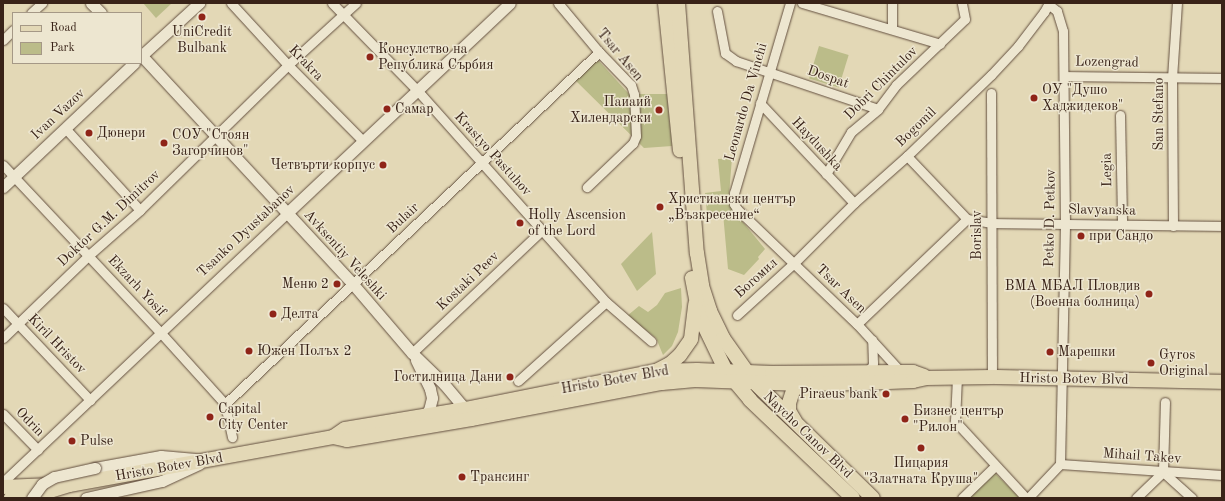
<!DOCTYPE html>
<meta charset="utf-8">
<style>
body{margin:0}
#map{position:relative;width:1225px;height:501px;overflow:hidden;background:#e3d8b6;font-family:"Old Standard TT",serif}
div>[style]{position:absolute}
[style*='--x']{left:calc(var(--x)*1px);top:calc(var(--y)*1px);width:calc(var(--w)*1px);rotate:calc(var(--a)*1deg)}
.green>*{inset:0;background:#bbbc89;transform-origin:0 0}
.roads{filter:drop-shadow(0 0 1px #645040) drop-shadow(0 0 1px #645040)}
.minor>*{height:9px;margin:-4.5px;padding:0 4.5px;transform-origin:4.5px;border-radius:4.5px;background:#ede6d0}
.tertiary>*{height:11px;margin:-5.5px;padding:0 5.5px;transform-origin:5.5px;border-radius:5.5px;background:#ede6d0}
.primary>*{height:14px;margin:-7px;padding:0 7px;transform-origin:7px;border-radius:7px;background:#e3d8b6}
.bridges{filter:drop-shadow(0 0 1px #645040) drop-shadow(0 0 1px #645040)}
.tertiary-bridge>*{height:11px;margin:-5.5px;padding:0 5.5px;transform-origin:5.5px;border-radius:5.5px;background:#ede6d0}
.dots>*{width:11px;height:11px;translate:-50% -50%;box-sizing:border-box;border:2px solid #ede6d0;border-radius:50%}
span{translate:-50% -50%;white-space:nowrap;text-align:center;line-height:1.15;-webkit-text-stroke:3px #ede6d0;paint-order:stroke}
.poi-label{font-size:14px;color:#392318}
.left{translate:0 -50%;text-align:left}
.right{translate:-100% -50%;text-align:right}
.street-label{font-size:14px;color:#392318}
.frame{position:absolute;inset:0;border:4px solid #392318;pointer-events:none}
.legend{position:absolute;left:12px;top:12px;width:130px;height:52px;box-sizing:border-box;background:#ede6d0;border:1px solid #a59886;margin:0;padding:5px 7px;list-style:none;font-size:12px;color:#392318}
.legend li{display:flex;align-items:center;gap:8px;height:20px}
.legend b{width:20px;border:1px solid #a59886}
</style>
<div id="map">
<div class="green">
<i style="clip-path:polygon(143px 3px,172px 3px,156px 18px)"></i>
<i style="left:819px;top:46px;width:31px;height:34px;rotate:17deg"></i>
<i style="clip-path:polygon(597px 59px,629px 94px,667px 94px,672px 146px,644px 148px,575px 80px)"></i>
<i style="clip-path:polygon(732px 158px,729px 195px,733px 210px,765px 249px,758px 257px,759px 259px,744px 275px,728px 269px,723px 213px,707px 214px,705px 193px,721px 191px,718px 159px)"></i>
<i style="clip-path:polygon(652px 232px,656px 274px,637px 291px,621px 264px)"></i>
<i style="clip-path:polygon(681px 288px,682px 307px,678px 332px,672px 346px,663px 355px,656px 338px,627px 316px,639px 306px,648px 312px,657px 305px,665px 293px)"></i>
<i style="clip-path:polygon(995px 473px,1020px 498px,968px 498px)"></i>
</div>
<div class="roads">
<div class="minor">
<i style="--x:231;--y:3;--w:84;--a:47.4"></i>
<i style="--x:288;--y:65;--w:107;--a:45.4"></i>
<i style="--x:332;--y:3;--w:122;--a:45.7"></i>
<i style="--x:417;--y:90;--w:284;--a:48.3"></i>
<i style="--x:606;--y:302;--w:60;--a:40.9"></i>
<i style="--x:558;--y:3;--w:64;--a:50.1"></i>
<i style="--x:599;--y:52;--w:46;--a:45.9"></i>
<i style="--x:631;--y:85;--w:9;--a:72"></i>
<i style="--x:634;--y:94;--w:42;--a:87.3"></i>
<i style="--x:636;--y:136;--w:8;--a:113"></i>
<i style="--x:633;--y:143;--w:64;--a:136.3"></i>
<i style="--x:790;--y:3;--w:198;--a:106.4"></i>
<i style="--x:734;--y:193;--w:11;--a:90"></i>
<i style="--x:734;--y:204;--w:6;--a:59"></i>
<i style="--x:737;--y:209;--w:166;--a:43.8"></i>
<i style="--x:857;--y:324;--w:65;--a:47.5"></i>
<i style="--x:802;--y:3;--w:144;--a:16.5"></i>
<i style="--x:892;--y:3;--w:26;--a:90"></i>
<i style="--x:717;--y:11;--w:43;--a:79.2"></i>
<i style="--x:725;--y:53;--w:14;--a:36"></i>
<i style="--x:736;--y:61;--w:150;--a:18.7"></i>
<i style="--x:31;--y:13;--w:15;--a:-42"></i>
<i style="--x:3;--y:40;--w:14;--a:-45"></i>
<i style="--x:1064;--y:76;--w:158;--a:0.7"></i>
<i style="--x:991;--y:93;--w:284;--a:89.8"></i>
<i style="--x:760;--y:103;--w:137;--a:46.8"></i>
<i style="--x:1120;--y:115;--w:109;--a:88.9"></i>
<i style="--x:65;--y:128;--w:111;--a:47.6"></i>
<i style="--x:907;--y:156;--w:87;--a:46.4"></i>
<i style="--x:3;--y:165;--w:229;--a:46.8"></i>
<i style="--x:160;--y:332;--w:97;--a:47.9"></i>
<i style="--x:225;--y:404;--w:34;--a:78"></i>
<i style="--x:826;--y:174;--w:49;--a:-59.2"></i>
<i style="--x:851;--y:132;--w:35;--a:-40"></i>
<i style="--x:878;--y:109;--w:30;--a:-53"></i>
<i style="--x:896;--y:85;--w:95;--a:-43.7"></i>
<i style="--x:965;--y:19;--w:16;--a:-101"></i>
<i style="--x:967;--y:219;--w:24;--a:9"></i>
<i style="--x:991;--y:223;--w:231;--a:0.7"></i>
<i style="--x:1173;--y:226;--w:148;--a:-90.4"></i>
<i style="--x:1172;--y:78;--w:75;--a:-86.2"></i>
<i style="--x:3;--y:308;--w:127;--a:46.6"></i>
<i style="--x:737;--y:315;--w:77;--a:-42.4"></i>
<i style="--x:794;--y:263;--w:85;--a:-45"></i>
<i style="--x:854;--y:203;--w:71;--a:-41.6"></i>
<i style="--x:907;--y:156;--w:117;--a:-44"></i>
<i style="--x:991;--y:75;--w:40;--a:-47"></i>
<i style="--x:1018;--y:46;--w:43;--a:-52.6"></i>
<i style="--x:1044;--y:12;--w:10;--a:-61"></i>
<i style="--x:857;--y:324;--w:152;--a:-43.7"></i>
<i style="--x:3;--y:338;--w:120;--a:-44"></i>
<i style="--x:89;--y:255;--w:68;--a:-41.4"></i>
<i style="--x:140;--y:210;--w:207;--a:-44.4"></i>
<i style="--x:288;--y:65;--w:92;--a:-42.4"></i>
<i style="--x:412;--y:353;--w:179;--a:-43.4"></i>
<i style="--x:865;--y:372;--w:9;--a:-36"></i>
<i style="--x:872;--y:367;--w:4;--a:-76"></i>
<i style="--x:873;--y:363;--w:23;--a:-92"></i>
<i style="--x:957;--y:377;--w:44;--a:92.6"></i>
<i style="--x:955;--y:421;--w:105;--a:47.3"></i>
<i style="--x:518;--y:381;--w:118;--a:-41.9"></i>
<i style="--x:225;--y:404;--w:514;--a:-43.26"></i>
<i style="--x:3;--y:414;--w:50;--a:45.8"></i>
<i style="--x:1060;--y:464;--w:162;--a:3.9"></i>
<i style="--x:1163;--y:472;--w:39;--a:42"></i>
<i style="--x:3;--y:482;--w:391;--a:-43.4"></i>
<i style="--x:962;--y:498;--w:46;--a:-44.1"></i>
<i style="--x:1028;--y:498;--w:47;--a:-46.7"></i>
<i style="--x:1060;--y:464;--w:240;--a:-88.8"></i>
<i style="--x:1065;--y:224;--w:193;--a:-90.6"></i>
<i style="--x:1063;--y:31;--w:21;--a:-107"></i>
<i style="--x:1057;--y:11;--w:11;--a:-142"></i>
<i style="--x:1136;--y:498;--w:37;--a:-44"></i>
<i style="--x:1163;--y:472;--w:70;--a:-88.4"></i>
</div>
<div class="tertiary">
<i style="--x:91;--y:3;--w:14;--a:45"></i>
<i style="--x:141;--y:55;--w:311;--a:47.2"></i>
<i style="--x:352;--y:283;--w:92;--a:49.4"></i>
<i style="--x:412;--y:353;--w:45;--a:44.1"></i>
<i style="--x:444;--y:384;--w:33;--a:50"></i>
<i style="--x:141;--y:56;--w:79;--a:-42.4"></i>
<i style="--x:3;--y:187;--w:180;--a:-43.4"></i>
<i style="--x:287;--y:213;--w:306;--a:-43.3"></i>
<i style="--x:416;--y:360;--w:32;--a:64"></i>
<i style="--x:430;--y:389;--w:9;--a:77"></i>
<i style="--x:432;--y:398;--w:12;--a:104"></i>
<i style="--x:429;--y:410;--w:8;--a:130"></i>
<i style="--x:95;--y:468;--w:67;--a:-10.3"></i>
<i style="--x:161;--y:456;--w:37;--a:5"></i>
<i style="--x:86;--y:498;--w:78;--a:-12.6"></i>
<i style="--x:162;--y:481;--w:41;--a:-24.7"></i>
</div>
<div class="primary">
<i style="--x:665;--y:3;--w:148;--a:84.2"></i>
<i style="--x:678;--y:3;--w:251;--a:85.7"></i>
<i style="--x:697;--y:253;--w:33;--a:81"></i>
<i style="--x:702;--y:286;--w:26;--a:72"></i>
<i style="--x:710;--y:311;--w:30;--a:64"></i>
<i style="--x:723;--y:338;--w:54;--a:54.8"></i>
<i style="--x:754;--y:382;--w:166;--a:44.3"></i>
<i style="--x:692;--y:278;--w:38;--a:79"></i>
<i style="--x:699;--y:315;--w:62;--a:64.3"></i>
<i style="--x:726;--y:371;--w:38;--a:50"></i>
<i style="--x:750;--y:400;--w:142;--a:43.6"></i>
<i style="--x:658;--y:370;--w:13;--a:-27"></i>
<i style="--x:670;--y:364;--w:13;--a:-42"></i>
<i style="--x:680;--y:355;--w:19;--a:-55"></i>
<i style="--x:691;--y:339;--w:35;--a:-83"></i>
<i style="--x:795;--y:421;--w:12;--a:-121"></i>
<i style="--x:789;--y:411;--w:8;--a:-90"></i>
<i style="--x:789;--y:403;--w:13;--a:-72"></i>
<i style="--x:793;--y:391;--w:11;--a:-41"></i>
<i style="--x:333;--y:437;--w:14;--a:-34"></i>
<i style="--x:345;--y:429;--w:122;--a:-9.5"></i>
<i style="--x:465;--y:409;--w:195;--a:-11.3"></i>
<i style="--x:656;--y:371;--w:41;--a:-1.4"></i>
<i style="--x:697;--y:370;--w:75;--a:2.3"></i>
<i style="--x:772;--y:373;--w:129;--a:-0.4"></i>
<i style="--x:901;--y:372;--w:12;--a:0"></i>
<i style="--x:913;--y:372;--w:12;--a:20"></i>
<i style="--x:3;--y:487;--w:49;--a:-2.3"></i>
<i style="--x:11;--y:498;--w:19;--a:-3"></i>
<i style="--x:30;--y:497;--w:41;--a:-17.1"></i>
<i style="--x:69;--y:485;--w:268;--a:-10.3"></i>
<i style="--x:333;--y:437;--w:14;--a:12"></i>
<i style="--x:347;--y:440;--w:126;--a:-9.6"></i>
<i style="--x:471;--y:419;--w:194;--a:-10.7"></i>
<i style="--x:662;--y:383;--w:33;--a:-5"></i>
<i style="--x:695;--y:380;--w:106;--a:2.2"></i>
<i style="--x:801;--y:384;--w:62;--a:-0.9"></i>
<i style="--x:863;--y:383;--w:50;--a:-2.3"></i>
<i style="--x:913;--y:381;--w:13;--a:-13"></i>
<i style="--x:926;--y:378;--w:66;--a:-0.9"></i>
<i style="--x:992;--y:377;--w:230;--a:1.2"></i>
</div>
</div>
<div class="bridges">
<div class="tertiary-bridge">
<i style="--x:32;--y:498;--w:17;--a:-54"></i>
<i style="--x:42;--y:484;--w:14;--a:-30"></i>
<i style="--x:54;--y:477;--w:42;--a:-12.4"></i>
</div>
</div>
<div class="dots">
<i style="left:202px;top:17px;background:#8f2418"></i>
<i style="left:370px;top:57px;background:#8f2418"></i>
<i style="left:1034px;top:98px;background:#8f2418"></i>
<i style="left:387px;top:109px;background:#8f2418"></i>
<i style="left:659px;top:110px;background:#8f2418"></i>
<i style="left:89px;top:133px;background:#8f2418"></i>
<i style="left:164px;top:143px;background:#8f2418"></i>
<i style="left:383px;top:165px;background:#8f2418"></i>
<i style="left:660px;top:207px;background:#8f2418"></i>
<i style="left:520px;top:223px;background:#8f2418"></i>
<i style="left:1081px;top:236px;background:#8f2418"></i>
<i style="left:337px;top:284px;background:#8f2418"></i>
<i style="left:1149px;top:294px;background:#8f2418"></i>
<i style="left:273px;top:314px;background:#8f2418"></i>
<i style="left:249px;top:351px;background:#8f2418"></i>
<i style="left:1050px;top:352px;background:#8f2418"></i>
<i style="left:1151px;top:363px;background:#8f2418"></i>
<i style="left:510px;top:377px;background:#8f2418"></i>
<i style="left:886px;top:394px;background:#8f2418"></i>
<i style="left:210px;top:417px;background:#8f2418"></i>
<i style="left:905px;top:419px;background:#8f2418"></i>
<i style="left:72px;top:441px;background:#8f2418"></i>
<i style="left:921px;top:448px;background:#8f2418"></i>
<i style="left:462px;top:477px;background:#8f2418"></i>
</div>
<div class="poi-label">
<span style="left:202px;top:40px">UniCredit<br>Bulbank</span>
<span class="left" style="left:378px;top:57px">Консулство на<br>Република Сърбия</span>
<span class="left" style="left:1042px;top:98px">ОУ "Душо<br>Хаджидеков"</span>
<span class="right" style="left:651px;top:110px">Паиаий<br>Хилендарски</span>
<span class="left" style="left:395px;top:109px">Самар</span>
<span class="left" style="left:97px;top:133px">Дюнери</span>
<span class="left" style="left:172px;top:143px">СОУ "Стоян<br>Загорчинов"</span>
<span class="right" style="left:375px;top:165px">Четвърти корпус</span>
<span class="left" style="left:668px;top:207px">Христиански център<br>„Възкресение“</span>
<span class="left" style="left:528px;top:223px">Holly Ascension<br>of the Lord</span>
<span class="left" style="left:1089px;top:236px">при Сандо</span>
<span class="right" style="left:329px;top:284px">Меню 2</span>
<span class="right" style="left:1140px;top:294px">ВМА МБАЛ Пловдив<br>(Военна болница)</span>
<span class="left" style="left:281px;top:314px">Делта</span>
<span class="left" style="left:257px;top:351px">Южен Полъх 2</span>
<span class="left" style="left:1058px;top:352px">Марешки</span>
<span class="left" style="left:1159px;top:363px">Gyros<br>Original</span>
<span class="right" style="left:502px;top:377px">Гостилница Дани</span>
<span class="right" style="left:878px;top:394px">Piraeus bank</span>
<span class="left" style="left:218px;top:417px">Capital<br>City Center</span>
<span class="left" style="left:913px;top:419px">Бизнес център<br>"Рилон"</span>
<span class="left" style="left:80px;top:441px">Pulse</span>
<span style="left:921px;top:471px">Пицария<br>"Златната Круша"</span>
<span class="left" style="left:470px;top:477px">Трансинг</span>
</div>
<div class="street-label">
<span style="left:620px;top:55px;rotate:50deg">Tsar Asen</span>
<span style="left:1107px;top:62px;rotate:1deg">Lozengrad</span>
<span style="left:306px;top:63px;rotate:46deg">Krakra</span>
<span style="left:828px;top:77px;rotate:19deg">Dospat</span>
<span style="left:881px;top:83px;rotate:-45deg">Dobri Chintulov</span>
<span style="left:746px;top:102px;rotate:-74deg">Leonardo Da Vinchi</span>
<span style="left:58px;top:114px;rotate:-43deg">Ivan Vazov</span>
<span style="left:1159px;top:114px;rotate:-90deg">San Stefano</span>
<span style="left:916px;top:127px;rotate:-44deg">Bogomil</span>
<span style="left:817px;top:144px;rotate:47deg">Haydushka</span>
<span style="left:493px;top:154px;rotate:48deg">Krastyo Pastuhov</span>
<span style="left:1107px;top:170px;rotate:-91deg">Legia</span>
<span style="left:1102px;top:210px;rotate:1deg">Slavyanska</span>
<span style="left:109px;top:218px;rotate:-43deg">Doktor G.M. Dimitrov</span>
<span style="left:403px;top:218px;rotate:-43deg">Bulair</span>
<span style="left:1050px;top:218px;rotate:-89deg">Petko D. Petkov</span>
<span style="left:246px;top:231px;rotate:-43deg">Tsanko Dyustabanov</span>
<span style="left:977px;top:235px;rotate:-90deg">Borislav</span>
<span style="left:345px;top:255px;rotate:48deg">Avksentiy Veleshki</span>
<span style="left:756px;top:278px;rotate:-42deg">Богомил</span>
<span style="left:468px;top:281px;rotate:-43deg">Kostaki Peev</span>
<span style="left:137px;top:286px;rotate:47deg">Ekzarh Yosif</span>
<span style="left:841px;top:289px;rotate:44deg">Tsar Asen</span>
<span style="left:57px;top:344px;rotate:46deg">Kiril Hristov</span>
<span style="left:1074px;top:379px;rotate:1deg">Hristo Botev Blvd</span>
<span style="left:615px;top:380px;rotate:-10deg">Hristo Botev Blvd</span>
<span style="left:30px;top:422px;rotate:46deg">Odrin</span>
<span style="left:808px;top:435px;rotate:44deg">Naycho Canov Blvd</span>
<span style="left:1142px;top:456px;rotate:4deg">Mihail Takev</span>
<span style="left:169px;top:467px;rotate:-10deg">Hristo Botev Blvd</span>
</div>
<div class="frame"></div>
<ul class="legend">
<li><b style="height:5px;background:#e3d8b6"></b>Road</li>
<li><b style="height:11px;background:#bbbc89"></b>Park</li>
</ul>
</div>
